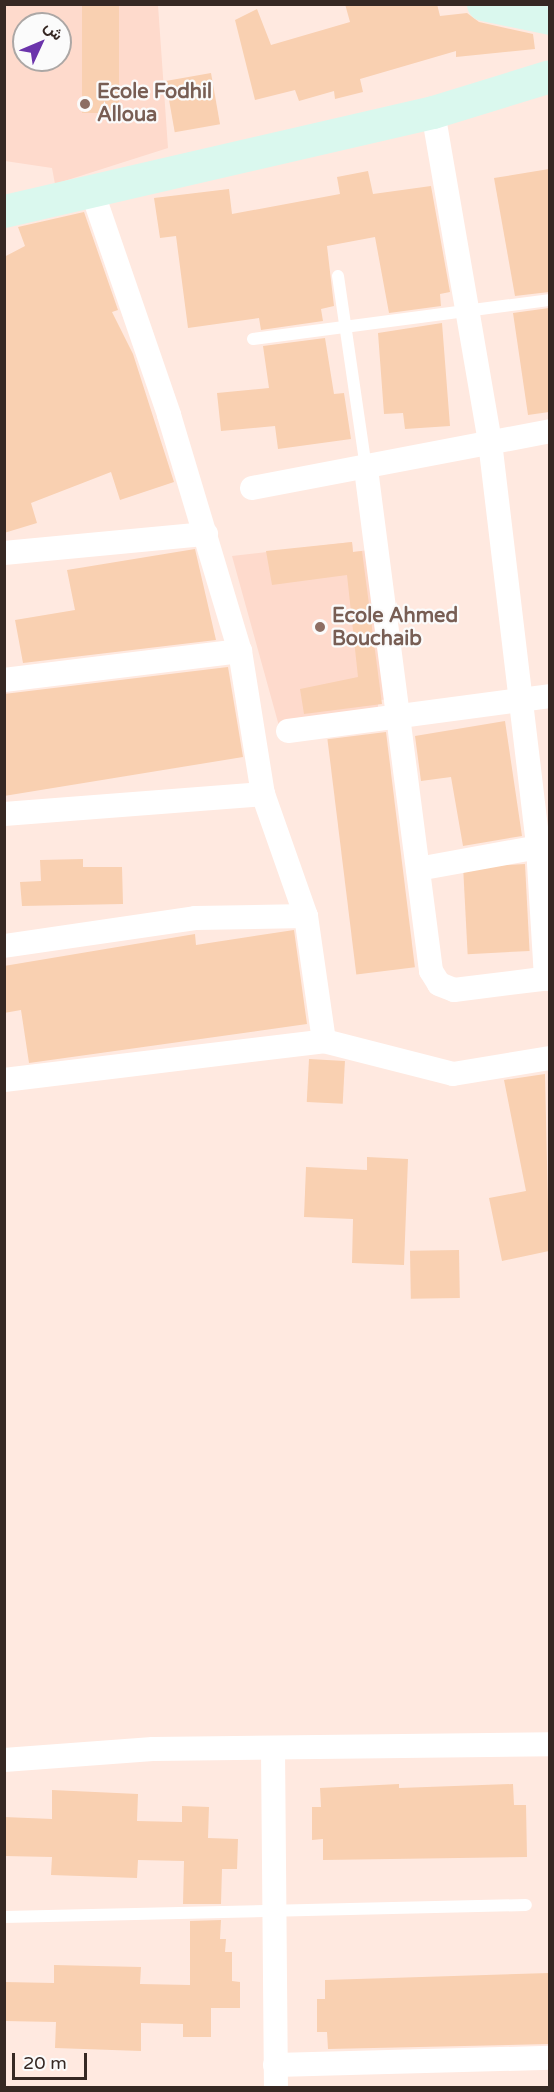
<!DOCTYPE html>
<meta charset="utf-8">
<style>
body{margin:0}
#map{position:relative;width:554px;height:2092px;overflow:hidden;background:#ffe9e0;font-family:"Varela Round",Vazirmatn,sans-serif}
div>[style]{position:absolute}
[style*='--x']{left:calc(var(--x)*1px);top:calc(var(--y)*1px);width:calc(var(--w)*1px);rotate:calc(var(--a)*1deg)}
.built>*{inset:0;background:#fedacc}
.building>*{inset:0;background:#f9d0b1;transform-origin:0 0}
.lane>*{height:12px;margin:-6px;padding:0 6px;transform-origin:6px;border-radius:6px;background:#fff}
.street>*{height:24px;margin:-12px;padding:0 12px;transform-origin:12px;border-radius:12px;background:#fff}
.secondary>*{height:33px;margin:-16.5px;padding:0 16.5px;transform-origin:16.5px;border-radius:16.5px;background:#daf8ee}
.dots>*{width:16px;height:16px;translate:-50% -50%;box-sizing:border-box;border:3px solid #fbfbfb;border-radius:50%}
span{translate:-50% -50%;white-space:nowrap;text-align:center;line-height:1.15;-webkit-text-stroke:4.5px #fbfbfb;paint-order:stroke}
.education-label{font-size:20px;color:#785e54;font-weight:700}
.left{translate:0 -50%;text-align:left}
.frame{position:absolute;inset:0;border:6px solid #362823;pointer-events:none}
.north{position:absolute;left:12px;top:12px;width:60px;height:60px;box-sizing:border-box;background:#fbfbfb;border:2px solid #aca7a5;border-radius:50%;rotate:46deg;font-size:16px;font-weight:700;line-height:24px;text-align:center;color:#362823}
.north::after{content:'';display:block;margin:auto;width:21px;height:27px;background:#6b34ab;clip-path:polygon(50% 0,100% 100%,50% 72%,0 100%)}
.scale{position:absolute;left:12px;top:2053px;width:75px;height:27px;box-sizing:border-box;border:3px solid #362823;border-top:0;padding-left:8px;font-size:18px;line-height:21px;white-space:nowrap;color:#362823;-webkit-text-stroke:4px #fbfbfb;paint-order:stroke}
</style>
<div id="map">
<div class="built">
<i style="clip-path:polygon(evenodd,4px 5px,158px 5px,168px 148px,55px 184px,52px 168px,5px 161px,4px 5px,24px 24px,60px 24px,60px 60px,24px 60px,24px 24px)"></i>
<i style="clip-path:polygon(352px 542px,353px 552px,376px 549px,401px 699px,378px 700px,378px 710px,279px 726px,232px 556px)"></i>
</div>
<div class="building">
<i style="left:82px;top:4px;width:37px;height:109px"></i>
<i style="clip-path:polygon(345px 4px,437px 4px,440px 16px,467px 13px,479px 22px,533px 34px,535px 49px,456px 57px,456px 51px,360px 79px,363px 92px,335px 99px,334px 91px,299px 101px,295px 90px,255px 100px,235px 20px,257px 9px,271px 45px,350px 22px)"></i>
<i style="left:211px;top:73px;width:52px;height:46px;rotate:80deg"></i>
<i style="clip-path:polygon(549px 169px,549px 292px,515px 296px,494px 178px)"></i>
<i style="clip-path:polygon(368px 171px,373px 194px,431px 186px,450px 292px,440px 294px,441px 306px,389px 313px,375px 237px,327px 246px,334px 306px,321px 309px,323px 321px,261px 330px,259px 318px,188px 328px,176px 236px,160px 238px,154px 198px,229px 189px,232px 214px,340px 194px,337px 177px)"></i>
<i style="clip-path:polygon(84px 212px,118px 310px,112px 312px,133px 354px,174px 482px,120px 500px,111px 472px,31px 503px,37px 523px,4px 533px,4px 257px,25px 246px,18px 227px)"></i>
<i style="clip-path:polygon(549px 308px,549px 412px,528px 415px,513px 313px)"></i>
<i style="clip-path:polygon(442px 323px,450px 426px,405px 429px,403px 413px,384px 414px,378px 333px)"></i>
<i style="clip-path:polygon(325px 338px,334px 394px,344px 393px,351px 439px,278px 449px,275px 426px,221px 431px,217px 393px,269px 388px,263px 346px)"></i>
<i style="clip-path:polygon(352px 542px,353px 552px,362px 551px,382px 704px,304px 714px,300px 689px,358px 677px,347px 575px,272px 585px,266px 551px)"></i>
<i style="clip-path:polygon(195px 549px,216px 640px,23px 663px,15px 620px,75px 610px,67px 570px)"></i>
<i style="clip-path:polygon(228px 667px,243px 757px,4px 796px,4px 694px)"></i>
<i style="clip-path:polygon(505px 721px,522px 836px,463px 846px,451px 777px,421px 781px,415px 736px)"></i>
<i style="left:386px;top:732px;width:237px;height:59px;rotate:83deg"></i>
<i style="clip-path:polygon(83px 859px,83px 867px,122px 867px,123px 904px,22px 906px,20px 882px,41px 881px,40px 860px)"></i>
<i style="left:525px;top:864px;width:87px;height:62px;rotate:87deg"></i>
<i style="clip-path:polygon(294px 930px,307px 1024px,29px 1063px,21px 1010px,4px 1013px,4px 966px,195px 934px,196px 945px)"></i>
<i style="left:309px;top:1059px;width:36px;height:43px;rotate:3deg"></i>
<i style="clip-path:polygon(545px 1074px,549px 1251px,502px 1261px,489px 1198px,526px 1191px,504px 1080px)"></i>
<i style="clip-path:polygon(367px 1157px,408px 1159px,404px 1265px,352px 1263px,353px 1219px,304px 1217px,306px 1167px,367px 1170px)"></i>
<i style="left:459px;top:1250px;width:48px;height:49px;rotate:89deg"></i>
<i style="clip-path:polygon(399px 1784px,399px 1788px,513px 1784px,514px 1805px,526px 1805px,527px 1857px,323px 1860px,323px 1839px,312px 1840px,312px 1807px,321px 1807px,320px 1788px)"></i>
<i style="clip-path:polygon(52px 1790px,138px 1794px,137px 1821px,182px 1822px,182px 1806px,209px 1807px,208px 1838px,238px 1839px,237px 1869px,222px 1869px,221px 1904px,183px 1904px,184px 1861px,138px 1860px,137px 1878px,51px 1875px,52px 1857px,4px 1856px,4px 1817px,52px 1819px)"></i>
<i style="clip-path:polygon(221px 1920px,220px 1939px,226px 1939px,225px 1952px,232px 1952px,232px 1981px,240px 1982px,240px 2008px,211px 2008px,211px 2037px,183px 2037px,183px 2024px,141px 2023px,141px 2051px,55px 2048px,56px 2022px,4px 2021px,4px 1982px,54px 1983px,54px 1965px,141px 1967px,140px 1984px,190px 1985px,190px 1921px)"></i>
<i style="clip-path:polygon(549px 1973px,549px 2044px,328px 2049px,327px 2032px,317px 2032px,317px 1999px,325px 1999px,325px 1980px)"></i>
</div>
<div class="lane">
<i style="--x:338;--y:276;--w:195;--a:81.7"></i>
<i style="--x:253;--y:339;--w:300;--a:-7.5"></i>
<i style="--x:4;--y:1917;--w:522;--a:-1.32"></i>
</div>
<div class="street">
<i style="--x:433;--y:112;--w:335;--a:80.2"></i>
<i style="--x:490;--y:442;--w:408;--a:83.2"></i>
<i style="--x:538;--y:847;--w:132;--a:86.5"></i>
<i style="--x:91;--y:188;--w:240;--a:71"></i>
<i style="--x:169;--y:415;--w:246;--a:73.3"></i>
<i style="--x:240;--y:651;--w:145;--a:80.9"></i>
<i style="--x:263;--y:794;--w:129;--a:70.6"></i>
<i style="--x:306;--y:916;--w:126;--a:81.8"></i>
<i style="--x:324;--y:1041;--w:133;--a:14.3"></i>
<i style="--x:453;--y:1074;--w:98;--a:-9.4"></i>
<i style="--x:366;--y:469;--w:506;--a:82.62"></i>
<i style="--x:431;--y:971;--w:15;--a:58"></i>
<i style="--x:439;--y:984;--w:16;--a:22"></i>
<i style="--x:454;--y:990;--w:97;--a:-7.1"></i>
<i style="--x:252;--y:488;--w:303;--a:-10.8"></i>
<i style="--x:4;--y:553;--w:203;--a:-5.4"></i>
<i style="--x:4;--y:680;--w:238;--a:-7"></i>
<i style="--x:288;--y:731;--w:264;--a:-7.6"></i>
<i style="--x:4;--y:814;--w:260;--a:-4.4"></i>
<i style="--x:418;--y:869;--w:134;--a:-10.3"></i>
<i style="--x:4;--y:946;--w:193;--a:-8.3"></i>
<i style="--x:195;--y:918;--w:111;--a:-1"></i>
<i style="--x:4;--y:1080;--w:322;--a:-6.9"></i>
<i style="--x:273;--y:1749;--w:339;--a:89.5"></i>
<i style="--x:4;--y:1760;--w:149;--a:-4.2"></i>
<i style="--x:153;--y:1749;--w:397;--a:-0.7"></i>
<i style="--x:275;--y:2065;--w:275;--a:-1.5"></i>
</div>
<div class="secondary">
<i style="--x:483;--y:4;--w:68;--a:11.8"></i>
<i style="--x:4;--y:211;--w:440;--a:-13"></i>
<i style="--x:433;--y:112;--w:122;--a:-17.1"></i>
</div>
<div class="dots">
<i style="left:85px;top:104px;background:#8d6e63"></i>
<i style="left:320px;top:627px;background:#8d6e63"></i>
</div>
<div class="education-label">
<span class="left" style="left:97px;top:104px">Ecole Fodhil<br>Alloua</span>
<span class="left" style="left:332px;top:628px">Ecole Ahmed<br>Bouchaib</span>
</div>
<div class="frame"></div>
<div class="north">ش</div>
<div class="scale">20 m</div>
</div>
